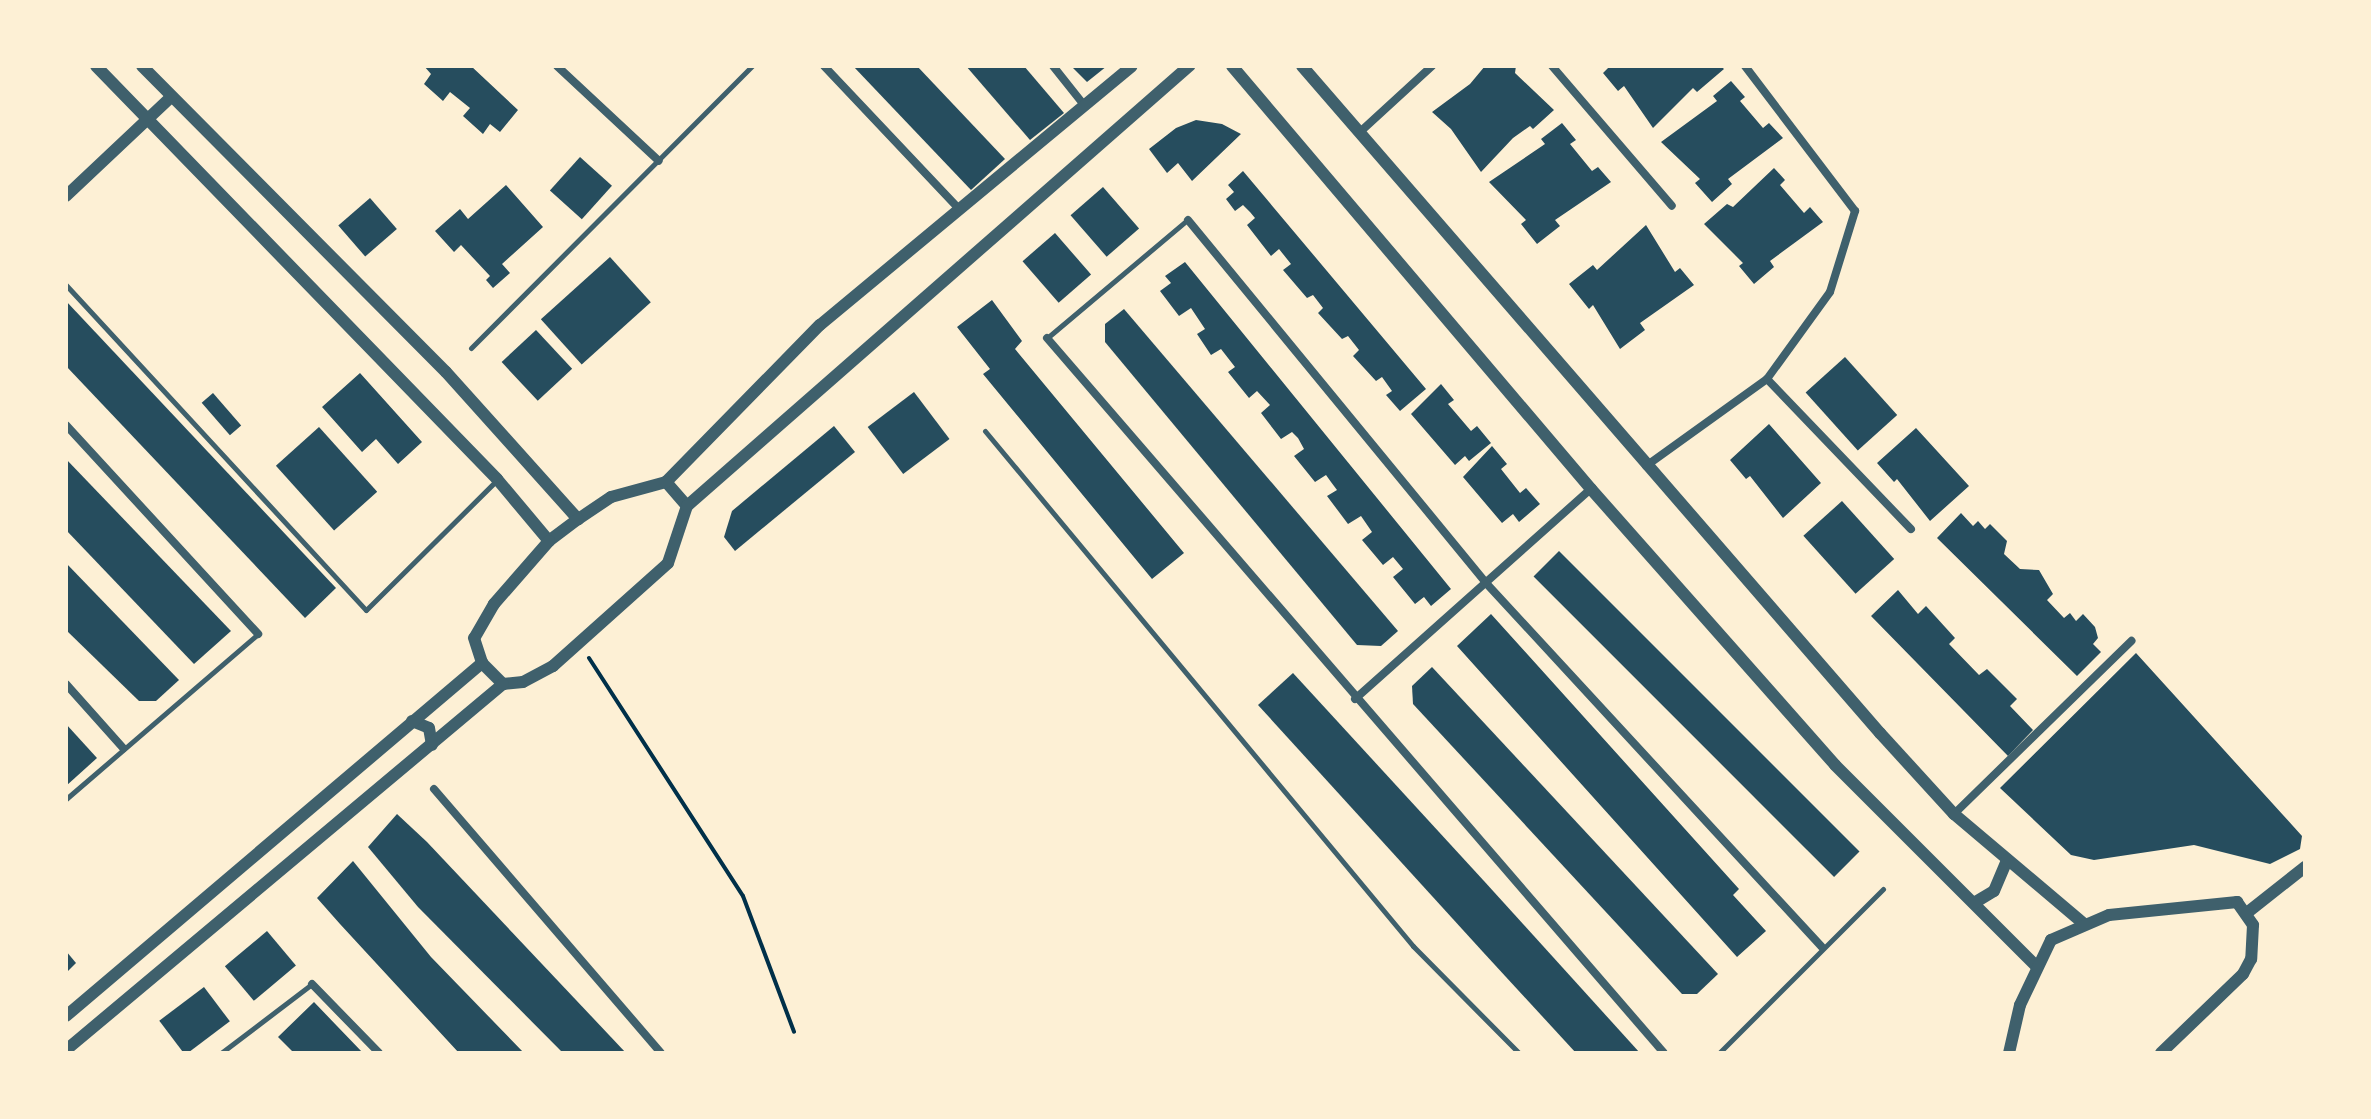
<!DOCTYPE html>
<style>
body{margin:0}
#map{position:relative;width:2371px;height:1119px;overflow:hidden;background:#fdf0d5;font-family:"Varela Round",sans-serif}
div>[style]{position:absolute}
[style*='--x']{left:calc(var(--x)*1px);top:calc(var(--y)*1px);width:calc(var(--w)*1px);rotate:calc(var(--a)*1deg)}
.building>*{inset:0;background:#264d5e;transform-origin:0 0}
.path>*{height:4px;margin:-2px;padding:0 2px;transform-origin:2px;border-radius:2px;background:#003049}
.service>*{height:5px;margin:-2.5px;padding:0 2.5px;transform-origin:2.5px;border-radius:2.5px;background:#3f606c}
.minor>*{height:8px;margin:-4px;padding:0 4px;transform-origin:4px;border-radius:4px;background:#3f606c}
.tertiary>*{height:12px;margin:-6px;padding:0 6px;transform-origin:6px;border-radius:6px;background:#3f606c}
span{translate:-50% -50%;white-space:nowrap;text-align:center;line-height:1.15;-webkit-text-stroke:6px #fdf0d5;paint-order:stroke}
.frame{position:absolute;inset:0;border:68px solid #fdf0d5;pointer-events:none}
</style>
<div id="map">
<div class="building">
<i style="clip-path:polygon(424px 66px,471px 66px,518px 110px,500px 132px,490px 124px,483px 134px,463px 116px,470px 108px,450px 92px,443px 101px,424px 84px,431px 74px)"></i>
<i style="clip-path:polygon(853px 66px,917px 66px,1005px 159px,971px 190px)"></i>
<i style="clip-path:polygon(966px 66px,1024px 66px,1064px 113px,1030px 140px)"></i>
<i style="clip-path:polygon(1071px 66px,1107px 66px,1087px 82px)"></i>
<i style="clip-path:polygon(1485px 66px,1516px 66px,1515px 73px,1554px 110px,1533px 129px,1530px 126px,1513px 138px,1481px 172px,1451px 129px,1432px 112px,1470px 84px)"></i>
<i style="clip-path:polygon(1610px 66px,1721px 66px,1724px 69px,1697px 92px,1693px 88px,1653px 128px,1624px 86px,1618px 91px,1603px 73px)"></i>
<i style="clip-path:polygon(1731px 81px,1745px 97px,1740px 101px,1763px 128px,1769px 123px,1783px 138px,1728px 179px,1732px 184px,1712px 202px,1695px 183px,1700px 179px,1661px 142px,1717px 101px,1713px 96px)"></i>
<i style="clip-path:polygon(1196px 120px,1222px 124px,1241px 134px,1192px 181px,1178px 163px,1167px 173px,1149px 149px,1176px 128px)"></i>
<i style="clip-path:polygon(1562px 123px,1576px 140px,1570px 144px,1592px 171px,1598px 167px,1611px 182px,1555px 220px,1560px 226px,1537px 244px,1521px 224px,1526px 220px,1489px 182px,1545px 144px,1541px 139px)"></i>
<i style="left:580px;top:157px;width:43px;height:45px;rotate:42deg"></i>
<i style="clip-path:polygon(1774px 168px,1785px 180px,1780px 185px,1804px 213px,1810px 207px,1823px 222px,1770px 261px,1774px 267px,1754px 284px,1739px 266px,1743px 263px,1704px 224px,1727px 204px,1733px 207px)"></i>
<i style="clip-path:polygon(1243px 171px,1426px 389px,1400px 411px,1386px 395px,1392px 391px,1382px 377px,1376px 381px,1353px 356px,1359px 350px,1348px 336px,1342px 339px,1318px 313px,1323px 308px,1313px 295px,1307px 298px,1283px 270px,1291px 264px,1279px 249px,1271px 256px,1247px 225px,1255px 218px,1250px 212px,1243px 205px,1235px 211px,1226px 199px,1234px 192px,1228px 185px)"></i>
<i style="clip-path:polygon(506px 185px,543px 227px,502px 264px,510px 273px,493px 288px,486px 280px,490px 276px,461px 245px,454px 252px,435px 231px,460px 209px,468px 219px)"></i>
<i style="left:1103px;top:187px;width:55px;height:43px;rotate:49deg"></i>
<i style="left:370px;top:198px;width:41px;height:42px;rotate:49deg"></i>
<i style="clip-path:polygon(1646px 225px,1675px 272px,1680px 268px,1694px 285px,1640px 323px,1645px 330px,1620px 349px,1593px 305px,1589px 309px,1569px 284px,1593px 265px,1597px 270px)"></i>
<i style="left:1055px;top:233px;width:55px;height:43px;rotate:49deg"></i>
<i style="left:610px;top:257px;width:61px;height:93px;rotate:48deg"></i>
<i style="clip-path:polygon(1185px 262px,1451px 589px,1431px 606px,1424px 597px,1415px 604px,1393px 577px,1403px 569px,1393px 557px,1383px 565px,1362px 540px,1372px 532px,1361px 516px,1348px 524px,1327px 496px,1337px 490px,1331px 482px,1326px 475px,1315px 482px,1294px 456px,1304px 449px,1298px 438px,1292px 432px,1281px 439px,1261px 413px,1270px 405px,1257px 391px,1249px 398px,1228px 372px,1235px 367px,1221px 349px,1211px 355px,1197px 334px,1205px 329px,1191px 308px,1179px 316px,1160px 291px,1171px 283px,1165px 276px)"></i>
<i style="clip-path:polygon(992px 300px,1022px 341px,1015px 349px,1184px 553px,1152px 579px,983px 374px,990px 369px,957px 327px)"></i>
<i style="clip-path:polygon(66px 301px,336px 588px,305px 618px,66px 366px)"></i>
<i style="clip-path:polygon(1124px 309px,1398px 631px,1381px 646px,1357px 645px,1105px 342px,1105px 324px)"></i>
<i style="left:536px;top:330px;width:53px;height:47px;rotate:47deg"></i>
<i style="left:1845px;top:357px;width:78px;height:53px;rotate:48deg"></i>
<i style="clip-path:polygon(360px 373px,422px 442px,398px 464px,376px 439px,362px 452px,322px 407px)"></i>
<i style="clip-path:polygon(1441px 384px,1454px 400px,1448px 404px,1471px 431px,1477px 426px,1491px 443px,1469px 461px,1465px 456px,1455px 465px,1411px 414px)"></i>
<i style="left:914px;top:392px;width:59px;height:58px;rotate:53deg"></i>
<i style="left:213px;top:393px;width:43px;height:15px;rotate:49deg"></i>
<i style="clip-path:polygon(1769px 424px,1821px 483px,1783px 518px,1750px 476px,1746px 479px,1730px 460px)"></i>
<i style="clip-path:polygon(834px 426px,855px 452px,735px 551px,724px 537px,732px 511px)"></i>
<i style="left:319px;top:427px;width:87px;height:58px;rotate:48deg"></i>
<i style="clip-path:polygon(1916px 428px,1969px 486px,1930px 521px,1897px 479px,1894px 482px,1877px 463px)"></i>
<i style="clip-path:polygon(1492px 446px,1507px 464px,1501px 469px,1520px 493px,1526px 488px,1540px 504px,1519px 522px,1513px 514px,1502px 523px,1463px 477px)"></i>
<i style="clip-path:polygon(66px 459px,231px 631px,194px 664px,66px 530px)"></i>
<i style="left:1842px;top:501px;width:78px;height:52px;rotate:48deg"></i>
<i style="clip-path:polygon(1961px 513px,1973px 526px,1978px 521px,1985px 529px,1990px 524px,2007px 541px,2004px 554px,2020px 569px,2039px 570px,2053px 594px,2047px 600px,2064px 618px,2070px 613px,2076px 621px,2083px 614px,2095px 627px,2098px 638px,2093px 644px,2101px 652px,2077px 676px,1937px 538px)"></i>
<i style="left:1559px;top:551px;width:425px;height:36px;rotate:45deg"></i>
<i style="clip-path:polygon(66px 563px,179px 680px,156px 701px,139px 701px,66px 630px)"></i>
<i style="clip-path:polygon(1898px 590px,1918px 614px,1926px 606px,1955px 638px,1949px 644px,1979px 675px,1987px 669px,2017px 699px,2010px 706px,2033px 730px,2008px 756px,1871px 616px)"></i>
<i style="clip-path:polygon(1491px 614px,1739px 889px,1733px 895px,1766px 931px,1737px 957px,1457px 646px)"></i>
<i style="clip-path:polygon(2136px 653px,2302px 836px,2300px 849px,2270px 864px,2194px 845px,2094px 860px,2071px 855px,2000px 788px)"></i>
<i style="clip-path:polygon(1432px 667px,1718px 974px,1697px 994px,1682px 994px,1413px 704px,1412px 686px)"></i>
<i style="clip-path:polygon(1293px 673px,1484px 881px,1640px 1053px,1576px 1053px,1483px 952px,1258px 705px)"></i>
<i style="clip-path:polygon(66px 724px,97px 758px,66px 786px)"></i>
<i style="clip-path:polygon(397px 814px,427px 842px,626px 1053px,563px 1053px,418px 907px,368px 847px)"></i>
<i style="clip-path:polygon(353px 861px,431px 957px,524px 1053px,459px 1053px,340px 924px,317px 898px)"></i>
<i style="left:267px;top:931px;width:45px;height:55px;rotate:50deg"></i>
<i style="clip-path:polygon(66px 951px,76px 963px,66px 973px)"></i>
<i style="left:204px;top:987px;width:43px;height:56px;rotate:53deg"></i>
<i style="clip-path:polygon(314px 1002px,337px 1026px,363px 1053px,294px 1053px,278px 1037px)"></i>
</div>
<div class="path">
<i style="--x:589;--y:658;--w:283;--a:57.1"></i>
<i style="--x:743;--y:896;--w:145;--a:69.4"></i>
</div>
<div class="service">
<i style="--x:66;--y:285;--w:442;--a:47.3"></i>
<i style="--x:366;--y:610;--w:185;--a:-44.8"></i>
<i style="--x:1047;--y:338;--w:183;--a:-40.1"></i>
<i style="--x:471;--y:348;--w:398;--a:-45.1"></i>
<i style="--x:985;--y:431;--w:670;--a:50.27"></i>
<i style="--x:1413;--y:946;--w:151;--a:45.3"></i>
<i style="--x:66;--y:799;--w:253;--a:-40.7"></i>
<i style="--x:221;--y:1053;--w:114;--a:-37.2"></i>
<i style="--x:1719;--y:1053;--w:232;--a:-45"></i>
</div>
<div class="minor">
<i style="--x:557;--y:66;--w:139;--a:43"></i>
<i style="--x:824;--y:66;--w:197;--a:46.6"></i>
<i style="--x:1053;--y:66;--w:50;--a:51.5"></i>
<i style="--x:1552;--y:66;--w:184;--a:49.4"></i>
<i style="--x:1360;--y:132;--w:98;--a:-42.5"></i>
<i style="--x:1188;--y:220;--w:470;--a:50.6"></i>
<i style="--x:1486;--y:583;--w:495;--a:47.3"></i>
<i style="--x:1047;--y:338;--w:944;--a:49.21"></i>
<i style="--x:1767;--y:379;--w:208;--a:46.2"></i>
<i style="--x:66;--y:425;--w:284;--a:47.4"></i>
<i style="--x:1646;--y:466;--w:149;--a:-35.7"></i>
<i style="--x:1767;--y:379;--w:107;--a:-54.1"></i>
<i style="--x:1830;--y:292;--w:85;--a:-72.8"></i>
<i style="--x:1855;--y:211;--w:182;--a:-127.2"></i>
<i style="--x:66;--y:684;--w:86;--a:48.3"></i>
<i style="--x:1355;--y:699;--w:316;--a:-41.7"></i>
<i style="--x:434;--y:789;--w:348;--a:49.3"></i>
<i style="--x:1954;--y:814;--w:248;--a:-44.3"></i>
<i style="--x:312;--y:984;--w:96;--a:45.8"></i>
</div>
<div class="tertiary">
<i style="--x:96;--y:66;--w:576;--a:45.84"></i>
<i style="--x:497;--y:479;--w:81;--a:50"></i>
<i style="--x:142;--y:66;--w:431;--a:45.2"></i>
<i style="--x:446;--y:372;--w:198;--a:48.1"></i>
<i style="--x:1232;--y:66;--w:555;--a:49.68"></i>
<i style="--x:1591;--y:489;--w:368;--a:48.5"></i>
<i style="--x:1835;--y:765;--w:284;--a:45"></i>
<i style="--x:1302;--y:66;--w:883;--a:49.09"></i>
<i style="--x:1880;--y:733;--w:110;--a:47.6"></i>
<i style="--x:1954;--y:814;--w:169;--a:40.2"></i>
<i style="--x:66;--y:196;--w:144;--a:-43.3"></i>
<i style="--x:666;--y:482;--w:220;--a:-45.6"></i>
<i style="--x:820;--y:325;--w:405;--a:-39.7"></i>
<i style="--x:687;--y:506;--w:32;--a:-131"></i>
<i style="--x:666;--y:482;--w:57;--a:164.7"></i>
<i style="--x:611;--y:497;--w:40;--a:146"></i>
<i style="--x:578;--y:519;--w:36;--a:143"></i>
<i style="--x:549;--y:541;--w:84;--a:131.1"></i>
<i style="--x:494;--y:604;--w:39;--a:120"></i>
<i style="--x:474;--y:638;--w:26;--a:72"></i>
<i style="--x:482;--y:663;--w:30;--a:45"></i>
<i style="--x:503;--y:684;--w:20;--a:-6"></i>
<i style="--x:523;--y:682;--w:34;--a:-28"></i>
<i style="--x:553;--y:666;--w:154;--a:-41.8"></i>
<i style="--x:668;--y:563;--w:60;--a:-71.6"></i>
<i style="--x:687;--y:506;--w:668;--a:-41.23"></i>
<i style="--x:412;--y:721;--w:18;--a:22"></i>
<i style="--x:429;--y:728;--w:17;--a:80"></i>
<i style="--x:1974;--y:903;--w:23;--a:-31"></i>
<i style="--x:1994;--y:891;--w:34;--a:-67"></i>
<i style="--x:2248;--y:912;--w:73;--a:-38.3"></i>
<i style="--x:66;--y:1016;--w:546;--a:-40.32"></i>
<i style="--x:66;--y:1050;--w:570;--a:-39.95"></i>
<i style="--x:2009;--y:1053;--w:49;--a:-77.1"></i>
<i style="--x:2020;--y:1005;--w:72;--a:-64.5"></i>
<i style="--x:2051;--y:940;--w:63;--a:-23.3"></i>
<i style="--x:2109;--y:915;--w:129;--a:-5.8"></i>
<i style="--x:2237;--y:902;--w:28;--a:55"></i>
<i style="--x:2253;--y:925;--w:34;--a:93"></i>
<i style="--x:2251;--y:959;--w:17;--a:118"></i>
<i style="--x:2243;--y:974;--w:114;--a:136.1"></i>
</div>
<div class="frame"></div>
</div>
